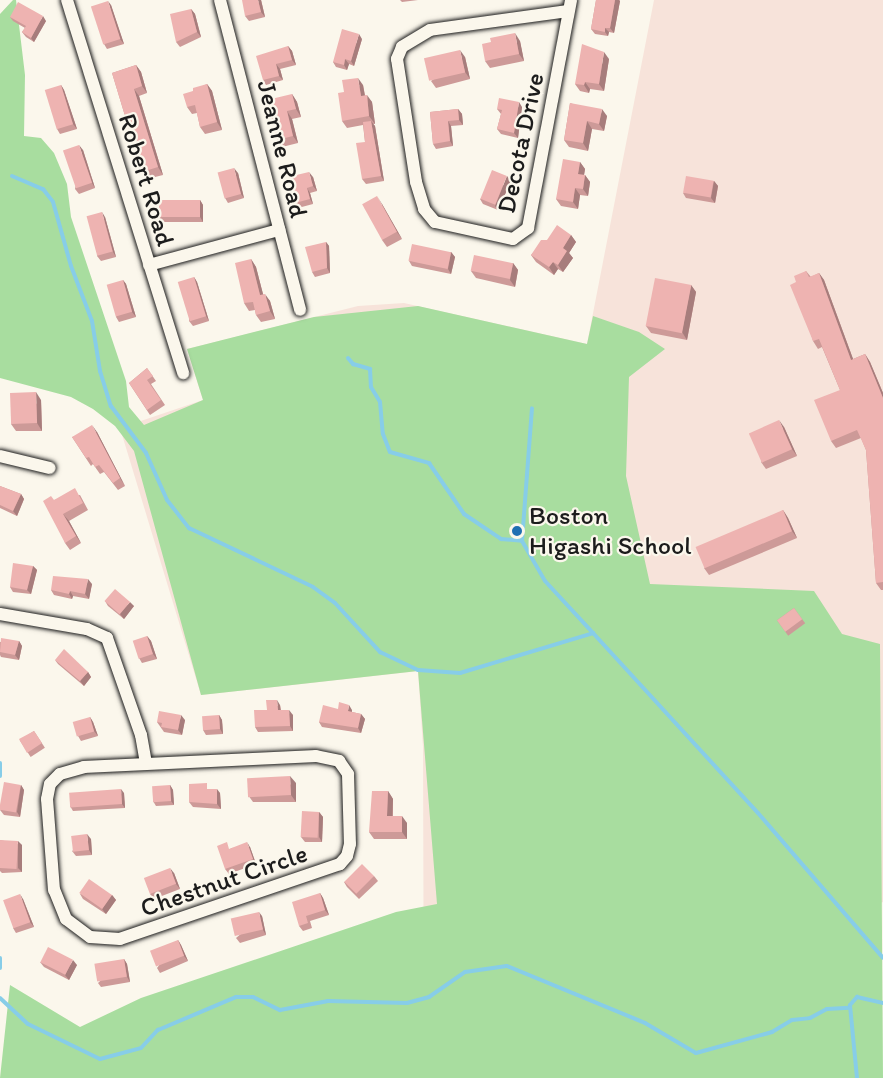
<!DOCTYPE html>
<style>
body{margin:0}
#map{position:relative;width:883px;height:1078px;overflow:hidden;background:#fbf7ec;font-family:Itim,sans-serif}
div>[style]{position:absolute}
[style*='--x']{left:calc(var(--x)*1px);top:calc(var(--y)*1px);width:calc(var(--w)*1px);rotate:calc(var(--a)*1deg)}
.built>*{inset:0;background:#f7e3da}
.green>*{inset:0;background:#a8dd9f}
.stream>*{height:4px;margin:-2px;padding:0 2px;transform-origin:2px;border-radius:2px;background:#87cde8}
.roads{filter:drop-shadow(0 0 2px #1c1c1c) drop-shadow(0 0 2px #1c1c1c)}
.street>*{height:12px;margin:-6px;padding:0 6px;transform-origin:6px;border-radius:6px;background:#fbf7ec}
.wall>*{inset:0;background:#cd9a98;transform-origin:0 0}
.shaded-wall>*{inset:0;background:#a77d7c}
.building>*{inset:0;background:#eeb3b1;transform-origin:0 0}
.dots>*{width:16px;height:16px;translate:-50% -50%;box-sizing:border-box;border:3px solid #fbf7ec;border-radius:50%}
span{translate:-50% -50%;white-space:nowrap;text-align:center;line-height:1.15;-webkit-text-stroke:4.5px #fbf7ec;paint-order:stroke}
.street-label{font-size:26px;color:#1c1c1c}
.poi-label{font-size:26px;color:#1c1c1c}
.left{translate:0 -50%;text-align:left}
</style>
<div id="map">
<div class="built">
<i style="clip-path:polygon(654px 0,883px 0,883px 902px,424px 1078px,423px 747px,418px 671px,201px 695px,120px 428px,203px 400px,187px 349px,358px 306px,404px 303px,587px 344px)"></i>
</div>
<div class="green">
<i style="clip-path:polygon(13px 0,16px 0,25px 75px,24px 136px,41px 138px,54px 153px,67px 184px,71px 217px,126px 381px,129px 407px,144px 425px,203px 400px,187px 349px,314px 317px,418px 306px,587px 344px,593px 316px,639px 332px,665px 349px,629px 377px,626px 476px,650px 584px,814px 591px,842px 634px,880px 644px,883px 1078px,0 1078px,10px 985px,80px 1027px,141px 998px,396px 912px,437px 904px,418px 671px,201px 695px,134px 451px,115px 426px,93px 409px,71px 397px,0 378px,0 14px)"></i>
</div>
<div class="stream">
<i style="--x:12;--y:176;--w:34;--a:23"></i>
<i style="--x:43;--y:189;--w:16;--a:52"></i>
<i style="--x:53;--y:202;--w:66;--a:74.3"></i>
<i style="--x:71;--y:266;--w:59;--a:69.1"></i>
<i style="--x:92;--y:321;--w:51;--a:80.9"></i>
<i style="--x:100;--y:371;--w:37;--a:73"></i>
<i style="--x:111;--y:406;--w:59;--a:53.3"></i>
<i style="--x:146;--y:453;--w:51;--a:65.9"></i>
<i style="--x:167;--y:500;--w:36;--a:52"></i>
<i style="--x:189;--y:528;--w:137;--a:25.4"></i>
<i style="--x:313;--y:587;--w:27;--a:36"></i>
<i style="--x:335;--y:603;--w:67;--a:47.4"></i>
<i style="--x:380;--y:652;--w:42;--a:25.3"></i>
<i style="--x:418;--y:670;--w:42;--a:4.1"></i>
<i style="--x:460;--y:673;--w:139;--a:-16.7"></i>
<i style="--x:593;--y:633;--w:244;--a:47.5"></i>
<i style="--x:758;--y:813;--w:191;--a:49.2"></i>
<i style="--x:348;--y:358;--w:8;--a:50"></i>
<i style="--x:353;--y:364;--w:18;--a:16"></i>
<i style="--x:370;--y:369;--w:18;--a:87"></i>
<i style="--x:371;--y:387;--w:17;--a:59"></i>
<i style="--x:380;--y:402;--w:32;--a:85"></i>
<i style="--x:383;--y:434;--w:19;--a:69"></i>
<i style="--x:390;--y:452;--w:41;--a:15.8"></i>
<i style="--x:429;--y:463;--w:62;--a:55.5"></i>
<i style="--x:464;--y:514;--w:45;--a:34"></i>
<i style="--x:501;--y:539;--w:21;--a:5"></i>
<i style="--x:522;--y:541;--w:46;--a:60.1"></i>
<i style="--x:545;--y:581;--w:71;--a:47.3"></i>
<i style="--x:522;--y:541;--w:133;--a:-85.7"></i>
<i style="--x:0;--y:763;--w:13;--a:90"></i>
<i style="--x:0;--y:958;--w:10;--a:90"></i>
<i style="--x:0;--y:998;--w:38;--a:43"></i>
<i style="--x:28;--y:1024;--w:80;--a:25.9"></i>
<i style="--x:100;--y:1059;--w:42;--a:-15"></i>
<i style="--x:141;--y:1048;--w:25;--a:-47"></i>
<i style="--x:158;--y:1030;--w:85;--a:-22.9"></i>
<i style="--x:236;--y:997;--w:17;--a:0"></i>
<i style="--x:253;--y:997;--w:30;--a:26"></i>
<i style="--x:280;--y:1010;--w:49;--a:-10.6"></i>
<i style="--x:328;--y:1001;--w:79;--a:1.5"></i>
<i style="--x:407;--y:1003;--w:23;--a:-15"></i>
<i style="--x:429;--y:997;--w:44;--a:-34.8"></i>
<i style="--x:465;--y:972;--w:42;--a:-8.1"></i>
<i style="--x:507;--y:966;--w:149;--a:22.4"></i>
<i style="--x:645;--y:1023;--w:59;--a:30.5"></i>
<i style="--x:696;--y:1053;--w:79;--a:-15.4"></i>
<i style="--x:772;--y:1032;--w:23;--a:-31"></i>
<i style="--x:792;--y:1020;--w:18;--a:-6"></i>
<i style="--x:810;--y:1018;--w:19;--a:-28"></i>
<i style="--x:827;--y:1009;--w:22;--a:-3"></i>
<i style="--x:857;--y:1078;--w:73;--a:-95.5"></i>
<i style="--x:850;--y:1005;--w:11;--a:-49"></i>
<i style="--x:857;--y:997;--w:27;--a:13"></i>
</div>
<div class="roads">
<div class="street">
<i style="--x:67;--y:0;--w:391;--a:72.7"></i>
<i style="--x:220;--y:0;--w:320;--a:75.5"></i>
<i style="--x:568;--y:11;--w:139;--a:172.2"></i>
<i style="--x:430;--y:30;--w:33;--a:149"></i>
<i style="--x:402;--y:47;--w:13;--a:113"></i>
<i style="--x:397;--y:59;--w:124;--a:81.2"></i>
<i style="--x:416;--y:182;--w:28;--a:73"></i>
<i style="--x:424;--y:209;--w:17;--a:50"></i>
<i style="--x:435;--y:222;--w:80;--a:12.3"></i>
<i style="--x:513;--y:239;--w:19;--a:-36"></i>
<i style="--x:528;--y:228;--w:232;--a:-79.3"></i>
<i style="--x:149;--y:265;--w:135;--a:-15.1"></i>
<i style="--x:0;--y:456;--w:51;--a:13.5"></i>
<i style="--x:0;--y:614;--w:88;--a:9.8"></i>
<i style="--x:87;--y:629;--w:22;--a:24"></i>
<i style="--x:107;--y:638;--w:103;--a:70.7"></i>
<i style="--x:141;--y:735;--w:29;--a:80"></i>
<i style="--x:316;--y:756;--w:24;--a:12"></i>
<i style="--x:339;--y:761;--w:16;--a:55"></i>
<i style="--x:348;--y:774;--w:70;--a:88.4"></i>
<i style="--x:350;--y:844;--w:12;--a:104"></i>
<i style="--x:347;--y:856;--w:11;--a:131"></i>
<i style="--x:340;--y:864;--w:232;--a:161.2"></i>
<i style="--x:120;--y:939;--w:30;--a:-176"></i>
<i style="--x:90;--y:937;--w:30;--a:-143"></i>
<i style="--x:66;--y:919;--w:31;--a:-112"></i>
<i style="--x:54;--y:890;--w:91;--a:-94.4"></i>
<i style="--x:47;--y:799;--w:15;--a:-79"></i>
<i style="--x:50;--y:784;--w:14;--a:-45"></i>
<i style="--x:60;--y:774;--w:25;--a:-16"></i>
<i style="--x:84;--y:767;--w:232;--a:-2.7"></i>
</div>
</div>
<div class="wall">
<i style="clip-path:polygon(261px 0,265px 17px,249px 21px,245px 16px)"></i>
<i style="clip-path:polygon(400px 0,418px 0,402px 2px)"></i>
<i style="clip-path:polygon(596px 0,619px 0,620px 1px,614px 33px,609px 32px,608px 36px,595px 34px,591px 29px)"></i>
<i style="clip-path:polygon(111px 5px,124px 44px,107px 49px,104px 44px)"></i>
<i style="clip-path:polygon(191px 9px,195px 14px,201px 37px,180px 47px,176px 42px)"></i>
<i style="clip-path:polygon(10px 17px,46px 21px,34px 42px,26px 37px,22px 32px,25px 28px,13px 21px)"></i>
<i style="clip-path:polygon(362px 39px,354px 66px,349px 64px,347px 70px,336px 67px,333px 62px)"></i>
<i style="clip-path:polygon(520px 41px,524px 61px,490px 68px,485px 61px)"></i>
<i style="clip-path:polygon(288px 46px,292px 51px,296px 65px,280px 69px,283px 80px,266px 85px,263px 80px)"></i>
<i style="clip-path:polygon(465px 57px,470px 79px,436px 88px,431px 81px)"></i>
<i style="clip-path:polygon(609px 59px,604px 91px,590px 89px,589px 93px,580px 91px,575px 84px)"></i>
<i style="clip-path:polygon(136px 65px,141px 72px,147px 93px,139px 96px,163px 175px,147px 179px,142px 172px,112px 73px)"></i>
<i style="clip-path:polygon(207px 84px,212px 91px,222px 130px,205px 134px,200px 127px,197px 113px,192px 114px,187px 107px,193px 91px)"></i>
<i style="clip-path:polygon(61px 85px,64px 90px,77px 129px,60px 134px,57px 129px)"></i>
<i style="clip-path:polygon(363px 85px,365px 95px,372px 102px,375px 124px,373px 124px,375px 126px,384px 181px,366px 184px,362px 179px,365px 142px,363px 125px,347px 128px,342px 121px,344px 92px)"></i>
<i style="clip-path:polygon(292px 94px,297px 102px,301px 117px,292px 119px,298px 143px,282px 147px,277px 140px)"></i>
<i style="clip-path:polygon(570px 103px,607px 116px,604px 131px,592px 129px,588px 151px,569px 147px,564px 140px)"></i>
<i style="clip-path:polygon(522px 107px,518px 138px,501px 134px,497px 129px,501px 114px,497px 109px)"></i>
<i style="clip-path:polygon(458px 109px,462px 114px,463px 125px,451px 126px,453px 146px,436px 149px,433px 144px,430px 112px)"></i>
<i style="clip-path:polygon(83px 150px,95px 188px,79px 194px,75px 189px)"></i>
<i style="clip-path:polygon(580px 162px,585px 169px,584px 175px,585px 175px,590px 182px,588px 196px,580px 195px,578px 209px,561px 206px,556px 199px)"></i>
<i style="clip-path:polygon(238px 173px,244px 198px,228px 203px,225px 198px)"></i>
<i style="clip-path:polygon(313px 177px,317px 191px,310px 193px,313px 204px,298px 208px,295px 203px)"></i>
<i style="clip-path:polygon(511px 181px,498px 210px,483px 204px,480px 199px)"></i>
<i style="clip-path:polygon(714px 181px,718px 186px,715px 203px,686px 198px,683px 193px)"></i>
<i style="clip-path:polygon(200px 200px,203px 205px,203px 222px,162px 222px,158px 217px)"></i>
<i style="clip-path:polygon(382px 204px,402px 239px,387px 247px,382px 240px)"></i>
<i style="clip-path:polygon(105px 217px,116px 257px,101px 261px,97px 256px)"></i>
<i style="clip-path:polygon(571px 235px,576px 242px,569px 253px,573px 258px,563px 272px,558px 269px,554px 275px,536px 262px,531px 255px,547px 240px)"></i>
<i style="clip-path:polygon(326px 242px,329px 246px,330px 273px,315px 277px,312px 272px)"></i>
<i style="clip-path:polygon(451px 252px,455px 257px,451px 274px,412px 266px,409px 261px)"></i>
<i style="clip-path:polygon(251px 259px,256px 267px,263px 294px,270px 301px,275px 319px,261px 322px,256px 315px,255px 310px,249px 311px,244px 303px)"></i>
<i style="clip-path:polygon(513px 263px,518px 270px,515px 287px,476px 278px,471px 271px)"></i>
<i style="clip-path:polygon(806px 271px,811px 277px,819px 273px,824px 280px,853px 359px,865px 354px,870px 362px,883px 393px,883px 590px,881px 590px,876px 583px,866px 450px,861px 438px,836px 448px,831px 441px,840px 390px,822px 347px,818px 349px,813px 341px,796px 282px)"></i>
<i style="clip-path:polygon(194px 277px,197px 282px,209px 321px,193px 326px,189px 321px)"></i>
<i style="clip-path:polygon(123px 280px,126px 284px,136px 317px,119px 322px,116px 317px)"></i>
<i style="clip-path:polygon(691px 285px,696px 292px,687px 340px,651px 333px,646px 326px)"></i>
<i style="clip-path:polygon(147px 368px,156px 381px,151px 384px,165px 405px,150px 415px,129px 383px)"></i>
<i style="clip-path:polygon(41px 400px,42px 431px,16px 431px,11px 424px)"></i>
<i style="clip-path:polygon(784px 427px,797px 456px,766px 469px,761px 462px)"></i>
<i style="clip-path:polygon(97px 432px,125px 486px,118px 490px,104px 472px,100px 474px,93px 464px,91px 466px,72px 437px)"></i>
<i style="clip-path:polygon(0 486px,21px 494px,24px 499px,17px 516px,0 508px)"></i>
<i style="clip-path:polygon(80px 495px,88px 510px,69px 521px,81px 543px,70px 550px,65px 543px,54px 500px)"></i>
<i style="clip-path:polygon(783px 510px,788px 518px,797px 538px,709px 575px,704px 568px)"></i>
<i style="clip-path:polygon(33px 566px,37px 570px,31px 594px,13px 592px,10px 587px)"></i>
<i style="clip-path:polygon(92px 584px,89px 599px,73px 596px,72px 599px,54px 595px,51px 590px)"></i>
<i style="clip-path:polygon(105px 601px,134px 606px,124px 619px,108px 606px)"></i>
<i style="left:794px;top:608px;width:19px;height:21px;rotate:54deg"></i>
<i style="clip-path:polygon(147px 636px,151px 641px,157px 659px,142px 663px,139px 658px)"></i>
<i style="clip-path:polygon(19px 641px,22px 646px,19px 660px,1px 657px,0 655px,0 642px)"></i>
<i style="clip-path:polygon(55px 660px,88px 672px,91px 677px,84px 686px,58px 664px)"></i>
<i style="clip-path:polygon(280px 705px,281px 710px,293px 715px,293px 731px,258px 732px,255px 727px,267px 710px)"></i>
<i style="clip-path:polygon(338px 709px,352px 710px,352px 712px,361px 714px,365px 719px,361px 733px,322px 727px,319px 722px)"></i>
<i style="clip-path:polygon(219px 715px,222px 720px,223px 734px,206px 735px,203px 730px)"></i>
<i style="clip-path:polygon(90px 717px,93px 722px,98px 736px,81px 741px,78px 736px)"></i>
<i style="clip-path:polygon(185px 720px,182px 735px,164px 732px,157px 722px)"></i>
<i style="left:34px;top:731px;width:20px;height:17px;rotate:57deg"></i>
<i style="clip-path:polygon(296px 783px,296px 802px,253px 802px,248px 795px)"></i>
<i style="clip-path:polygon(21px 785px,24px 790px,20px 817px,4px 815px,0 810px)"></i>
<i style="clip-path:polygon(170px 785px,173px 790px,174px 805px,156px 806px,153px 801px)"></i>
<i style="clip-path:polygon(210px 789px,220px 793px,221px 809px,193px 807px,189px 802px)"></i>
<i style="clip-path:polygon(388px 791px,393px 799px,393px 816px,407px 823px,407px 839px,374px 839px,369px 832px)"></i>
<i style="clip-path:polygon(124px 793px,125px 808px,73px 811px,70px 806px)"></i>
<i style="clip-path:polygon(319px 812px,323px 817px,322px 842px,305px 842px,301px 837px)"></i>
<i style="clip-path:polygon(91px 839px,92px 855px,76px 856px,72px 851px)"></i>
<i style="clip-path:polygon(0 840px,22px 845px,22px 872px,2px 873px,0 871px)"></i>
<i style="clip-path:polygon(250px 847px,256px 864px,229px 874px,225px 869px,231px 848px)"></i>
<i style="clip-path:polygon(174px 873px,180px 889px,154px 899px,150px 894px)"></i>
<i style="clip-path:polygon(374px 876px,378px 881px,359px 899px,347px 887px,344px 882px)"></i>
<i style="clip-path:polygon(320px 893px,323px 898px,329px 915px,310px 921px,312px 928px,303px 931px,299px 926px)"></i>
<i style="clip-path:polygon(80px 894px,112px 895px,116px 900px,106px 914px,83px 899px)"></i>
<i style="clip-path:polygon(23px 899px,34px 927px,16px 933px,13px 928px)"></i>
<i style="clip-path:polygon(262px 916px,266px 935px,240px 943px,236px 938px)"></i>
<i style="clip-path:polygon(178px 940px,181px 945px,188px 961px,160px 973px,157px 968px)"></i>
<i style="clip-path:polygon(124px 959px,127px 964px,130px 982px,101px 987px,98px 983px)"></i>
<i style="clip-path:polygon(40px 962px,77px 965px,69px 980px,44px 967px)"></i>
</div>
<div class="shaded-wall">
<i style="clip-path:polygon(258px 0,261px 0,265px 17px,261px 12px)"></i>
<i style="clip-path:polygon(615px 0,619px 0,620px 1px,614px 33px,610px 28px)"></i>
<i style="clip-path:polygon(108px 1px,111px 5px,124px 44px,120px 39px)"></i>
<i style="clip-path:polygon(191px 9px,195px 14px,201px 37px,197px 32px)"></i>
<i style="clip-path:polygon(43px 16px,46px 21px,34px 42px,31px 38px)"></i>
<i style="clip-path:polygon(605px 28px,609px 32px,608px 36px,605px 32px)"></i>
<i style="clip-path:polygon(515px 33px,520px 41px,524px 61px,519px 54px)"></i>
<i style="clip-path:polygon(359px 34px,362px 39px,354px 66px,351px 61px)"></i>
<i style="clip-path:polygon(288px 46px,292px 51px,296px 65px,292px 60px)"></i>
<i style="clip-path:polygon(460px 50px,465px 57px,470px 79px,465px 72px)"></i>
<i style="clip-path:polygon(604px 52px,609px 59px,604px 91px,599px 84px)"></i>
<i style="clip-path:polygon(345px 59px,349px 64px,347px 70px,344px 65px)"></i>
<i style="clip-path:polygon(276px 64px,280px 69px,283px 80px,279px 76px)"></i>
<i style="clip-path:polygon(136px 65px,141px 72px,147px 93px,142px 86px)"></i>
<i style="clip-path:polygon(358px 78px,363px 85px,366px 103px,361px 96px)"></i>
<i style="clip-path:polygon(585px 82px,590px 89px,589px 93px,584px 85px)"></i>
<i style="clip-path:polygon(207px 84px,212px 91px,222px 130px,217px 122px)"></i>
<i style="clip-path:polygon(61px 85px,64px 90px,77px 129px,73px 124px)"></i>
<i style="clip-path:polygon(134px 89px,139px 96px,163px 175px,158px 167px)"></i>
<i style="clip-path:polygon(292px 94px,297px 102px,301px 117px,296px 109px)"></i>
<i style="clip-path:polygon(367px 95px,372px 102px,375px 124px,369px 116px)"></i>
<i style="clip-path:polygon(519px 102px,522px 107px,518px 138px,514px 133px)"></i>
<i style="clip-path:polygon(458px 109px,462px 114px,463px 125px,459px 120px)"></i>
<i style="clip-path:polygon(602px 109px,607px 116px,604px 131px,599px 124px)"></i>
<i style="clip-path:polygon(287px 111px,292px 119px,298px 143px,293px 136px)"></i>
<i style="clip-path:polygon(371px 121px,375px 126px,384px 181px,381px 176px)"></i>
<i style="clip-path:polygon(448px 121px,451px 126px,453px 146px,450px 141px)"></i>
<i style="clip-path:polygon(587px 121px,592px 129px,588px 151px,583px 143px)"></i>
<i style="clip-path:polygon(79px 145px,83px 150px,95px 188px,92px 183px)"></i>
<i style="clip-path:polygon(580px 162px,585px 169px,583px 181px,578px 174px)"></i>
<i style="clip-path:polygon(234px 168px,238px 173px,244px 198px,241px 194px)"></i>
<i style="clip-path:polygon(309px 172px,313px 177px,317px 191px,313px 186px)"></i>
<i style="clip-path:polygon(585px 175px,590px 182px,588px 196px,583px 189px)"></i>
<i style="clip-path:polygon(507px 176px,511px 181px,498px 210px,495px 206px)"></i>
<i style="clip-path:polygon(714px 181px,718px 186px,715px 203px,711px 198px)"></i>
<i style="clip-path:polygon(307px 188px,310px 193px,313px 204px,310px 199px)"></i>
<i style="clip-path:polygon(575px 188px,580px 195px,578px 209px,573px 202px)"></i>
<i style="clip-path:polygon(377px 196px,382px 204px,402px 239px,397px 232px)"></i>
<i style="clip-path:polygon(200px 200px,203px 205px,203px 222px,200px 217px)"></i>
<i style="clip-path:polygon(102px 212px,105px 217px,116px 257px,113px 252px)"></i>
<i style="clip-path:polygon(571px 235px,576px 242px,569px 253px,573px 258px,563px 272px,558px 265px,563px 248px)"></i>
<i style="clip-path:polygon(326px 242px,329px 246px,330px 273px,327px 268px)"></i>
<i style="clip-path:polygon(451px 252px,455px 257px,451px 274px,448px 269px)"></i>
<i style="clip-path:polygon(251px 259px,256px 267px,265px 302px,260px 295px)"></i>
<i style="clip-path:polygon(553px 262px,558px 269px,554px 275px,549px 267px)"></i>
<i style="clip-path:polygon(513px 263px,518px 270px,515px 287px,510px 280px)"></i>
<i style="clip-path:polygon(819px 273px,824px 280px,856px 367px,851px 360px)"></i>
<i style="clip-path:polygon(194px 277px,197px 282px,209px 321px,206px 316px)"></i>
<i style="clip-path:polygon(123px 280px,126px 284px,136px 317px,132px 312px)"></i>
<i style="clip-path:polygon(691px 285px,696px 292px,687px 340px,682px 332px)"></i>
<i style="clip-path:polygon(265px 294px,270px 301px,275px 319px,270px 311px)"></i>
<i style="clip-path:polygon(865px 354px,870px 362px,883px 393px,883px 398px)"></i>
<i style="clip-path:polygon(36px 392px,41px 400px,42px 431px,37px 423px)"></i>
<i style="clip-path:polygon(779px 420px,784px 427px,797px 456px,792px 449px)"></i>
<i style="clip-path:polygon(92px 425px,97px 432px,125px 486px,120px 478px)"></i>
<i style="clip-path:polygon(21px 494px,24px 499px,17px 516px,13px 511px)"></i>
<i style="clip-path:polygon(783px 510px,788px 518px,797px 538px,792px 531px)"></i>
<i style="clip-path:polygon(63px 514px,69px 521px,81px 543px,76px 536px)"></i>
<i style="clip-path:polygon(33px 566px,37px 570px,31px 594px,27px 590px)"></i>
<i style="clip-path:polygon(88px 579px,92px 584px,89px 599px,85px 594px)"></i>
<i style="clip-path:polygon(70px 591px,73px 596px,72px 599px,69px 594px)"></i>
<i style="clip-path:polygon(130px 602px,134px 606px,124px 619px,120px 614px)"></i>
<i style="clip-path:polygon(147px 636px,151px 641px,157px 659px,153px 654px)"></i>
<i style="clip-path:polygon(19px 641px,22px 646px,19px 660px,15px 655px)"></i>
<i style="clip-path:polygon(88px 672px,91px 677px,84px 686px,80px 681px)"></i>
<i style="clip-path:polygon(277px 700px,280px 705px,281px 715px,278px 710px)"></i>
<i style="clip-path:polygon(349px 705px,352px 710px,351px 716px,348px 711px)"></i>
<i style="clip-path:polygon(289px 710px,293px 715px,293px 731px,290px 726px)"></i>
<i style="clip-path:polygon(361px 714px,365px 719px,361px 733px,358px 728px)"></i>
<i style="clip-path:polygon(181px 715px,185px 720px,182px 735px,178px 730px)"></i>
<i style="clip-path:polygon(219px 715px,222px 720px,223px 734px,220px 729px)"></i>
<i style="clip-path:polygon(90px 717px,93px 722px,98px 736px,94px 731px)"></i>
<i style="clip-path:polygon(290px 776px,296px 783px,296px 802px,291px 795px)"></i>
<i style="clip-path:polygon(21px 785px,24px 790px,20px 817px,17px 812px)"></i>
<i style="clip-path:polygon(170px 785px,173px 790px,174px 805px,171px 801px)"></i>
<i style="clip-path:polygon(121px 789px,124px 793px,125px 808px,122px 804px)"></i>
<i style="clip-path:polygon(217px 789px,220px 793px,221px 809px,217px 804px)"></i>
<i style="clip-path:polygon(388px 791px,393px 799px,392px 823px,387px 816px)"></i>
<i style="clip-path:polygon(319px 812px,323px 817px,322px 842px,319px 837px)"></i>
<i style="clip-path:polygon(402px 816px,407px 823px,407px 839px,402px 832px)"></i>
<i style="clip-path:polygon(87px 834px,91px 839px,92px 855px,89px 850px)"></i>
<i style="clip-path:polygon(18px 841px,22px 845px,22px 872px,18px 868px)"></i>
<i style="clip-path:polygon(247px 842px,250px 847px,256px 864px,253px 859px)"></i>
<i style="clip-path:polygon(170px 868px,174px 873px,180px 889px,176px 884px)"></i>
<i style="clip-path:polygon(320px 893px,323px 898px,329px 915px,325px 910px)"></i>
<i style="clip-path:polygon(20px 894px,23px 899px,34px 927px,30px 922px)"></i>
<i style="clip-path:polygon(112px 895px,116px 900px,106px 914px,102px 909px)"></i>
<i style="clip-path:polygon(259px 912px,262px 916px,266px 935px,263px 930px)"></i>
<i style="clip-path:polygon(178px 940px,181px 945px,188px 961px,184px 956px)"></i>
<i style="clip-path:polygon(124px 959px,127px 964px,130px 982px,127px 977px)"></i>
<i style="clip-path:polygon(73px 960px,77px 965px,69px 980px,65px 975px)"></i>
</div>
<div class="building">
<i style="clip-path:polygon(242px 0,258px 0,261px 12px,245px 16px)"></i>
<i style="clip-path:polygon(596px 0,615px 0,610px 28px,605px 28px,605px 32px,591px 29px)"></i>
<i style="left:108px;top:1px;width:40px;height:18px;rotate:72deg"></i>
<i style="clip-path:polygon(18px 2px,43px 16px,31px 38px,22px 32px,26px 26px,10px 17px)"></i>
<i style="clip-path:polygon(191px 9px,197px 32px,176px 42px,170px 14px)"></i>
<i style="clip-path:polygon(342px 29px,359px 34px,351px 61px,345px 59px,344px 65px,333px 62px)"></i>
<i style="clip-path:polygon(515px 33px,519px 54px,485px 61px,482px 44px,491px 42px,490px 38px)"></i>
<i style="clip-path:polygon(582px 44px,604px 52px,599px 84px,585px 82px,584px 85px,575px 84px)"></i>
<i style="clip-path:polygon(288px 46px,292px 60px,276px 64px,279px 76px,263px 80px,256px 56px)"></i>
<i style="left:460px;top:50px;width:23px;height:37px;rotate:77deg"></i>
<i style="clip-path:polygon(136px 65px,142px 86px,134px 89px,158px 167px,142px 172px,112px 73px)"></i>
<i style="clip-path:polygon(358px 78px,361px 96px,367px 95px,369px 116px,342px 121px,338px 93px,344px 92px,342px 80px)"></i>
<i style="clip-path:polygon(207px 84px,217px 122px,200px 127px,195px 105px,187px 107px,183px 94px,193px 91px,193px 88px)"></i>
<i style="left:61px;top:85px;width:41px;height:17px;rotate:73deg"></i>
<i style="clip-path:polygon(292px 94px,296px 109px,287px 111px,293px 136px,277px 140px,267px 100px)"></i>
<i style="clip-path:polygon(499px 98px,519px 102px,514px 133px,497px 129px,502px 110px,497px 109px)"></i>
<i style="clip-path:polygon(570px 103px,602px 109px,599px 124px,587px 121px,583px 143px,564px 140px)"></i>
<i style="clip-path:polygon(458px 109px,459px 120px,448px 121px,450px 141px,433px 144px,430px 112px)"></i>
<i style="clip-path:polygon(371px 121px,381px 176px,362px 179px,356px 143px,365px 142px,363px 122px)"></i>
<i style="left:79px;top:145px;width:40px;height:17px;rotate:71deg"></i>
<i style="clip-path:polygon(563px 159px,580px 162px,578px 174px,585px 175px,583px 189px,575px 188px,573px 202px,556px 199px)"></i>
<i style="left:234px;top:168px;width:27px;height:17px;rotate:75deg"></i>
<i style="left:492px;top:170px;width:16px;height:31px;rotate:22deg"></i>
<i style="clip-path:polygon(309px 172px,313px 186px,307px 188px,310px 199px,295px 203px,288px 177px)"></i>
<i style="left:686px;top:176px;width:28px;height:17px;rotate:10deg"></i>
<i style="left:377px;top:196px;width:41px;height:17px;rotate:61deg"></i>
<i style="left:159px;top:200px;width:41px;height:17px"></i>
<i style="left:102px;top:212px;width:41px;height:16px;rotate:75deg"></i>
<i style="clip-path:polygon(557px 225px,571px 235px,563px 248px,567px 251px,558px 265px,553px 262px,549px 267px,531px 255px,541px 240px,547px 240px)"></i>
<i style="clip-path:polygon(326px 242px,327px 268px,312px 272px,305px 247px)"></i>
<i style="left:412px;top:244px;width:40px;height:17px;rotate:12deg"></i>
<i style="left:474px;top:255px;width:40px;height:16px;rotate:12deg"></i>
<i style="clip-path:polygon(251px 259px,260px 295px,265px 294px,270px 311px,256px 315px,253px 302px,244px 303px,235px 263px)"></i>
<i style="clip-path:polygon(806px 271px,809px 277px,819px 273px,851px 360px,865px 354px,883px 398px,883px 582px,876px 583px,866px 450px,857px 430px,831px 441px,814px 400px,840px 390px,819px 339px,813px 341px,790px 285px,796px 282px,794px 276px)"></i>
<i style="left:194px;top:277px;width:41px;height:17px;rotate:73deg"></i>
<i style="left:655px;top:278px;width:37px;height:49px;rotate:11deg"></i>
<i style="left:123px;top:280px;width:33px;height:17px;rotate:74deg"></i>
<i style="clip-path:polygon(147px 368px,153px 376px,147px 380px,161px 400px,147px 410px,129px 383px)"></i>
<i style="left:36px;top:392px;width:31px;height:26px;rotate:88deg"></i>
<i style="left:779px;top:420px;width:32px;height:33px;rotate:66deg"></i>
<i style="clip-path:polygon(92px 425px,120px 478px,113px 483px,99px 465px,95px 467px,89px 457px,86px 458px,72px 437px)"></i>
<i style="clip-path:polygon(0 486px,21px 494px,13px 511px,0 505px)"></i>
<i style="clip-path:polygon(75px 488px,83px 503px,63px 514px,76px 536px,65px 543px,43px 501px,51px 496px,54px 500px)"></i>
<i style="left:783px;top:510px;width:23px;height:95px;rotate:67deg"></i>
<i style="clip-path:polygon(13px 563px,33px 566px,27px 590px,10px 587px)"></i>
<i style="clip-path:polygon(53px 576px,88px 579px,85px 594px,70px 591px,69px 594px,51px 590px)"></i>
<i style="left:115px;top:589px;width:20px;height:16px;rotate:41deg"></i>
<i style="left:794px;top:608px;width:14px;height:21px;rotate:54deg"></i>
<i style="left:147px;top:636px;width:19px;height:15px;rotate:72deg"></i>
<i style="clip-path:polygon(1px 638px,19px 641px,15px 655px,0 652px)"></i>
<i style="clip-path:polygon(64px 649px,88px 672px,80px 681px,55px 660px)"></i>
<i style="clip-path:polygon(266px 700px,277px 700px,278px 710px,289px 710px,290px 726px,255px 727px,254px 710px,267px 710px)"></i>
<i style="clip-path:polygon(339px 702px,349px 705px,348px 711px,361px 714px,358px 728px,319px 722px,323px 705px,338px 709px)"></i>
<i style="clip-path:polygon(159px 711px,181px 715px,178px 730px,161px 727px,162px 723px,157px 722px)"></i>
<i style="left:219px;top:715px;width:14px;height:17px;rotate:86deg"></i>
<i style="left:90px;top:717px;width:15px;height:18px;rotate:74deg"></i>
<i style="clip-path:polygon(34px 731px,42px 743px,27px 753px,19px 739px)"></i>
<i style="left:290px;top:776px;width:19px;height:43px;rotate:87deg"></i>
<i style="left:4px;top:782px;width:17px;height:28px;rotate:10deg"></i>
<i style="clip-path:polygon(207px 783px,207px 789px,217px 789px,217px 804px,189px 802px,189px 784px)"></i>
<i style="left:170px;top:785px;width:16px;height:18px;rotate:86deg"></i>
<i style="left:121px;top:789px;width:15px;height:52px;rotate:86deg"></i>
<i style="clip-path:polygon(372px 791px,388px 791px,387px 816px,402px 816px,402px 832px,369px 832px)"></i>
<i style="left:302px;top:811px;width:17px;height:26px;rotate:3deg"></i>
<i style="left:87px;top:834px;width:16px;height:16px;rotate:83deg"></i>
<i style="left:0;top:840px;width:18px;height:28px;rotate:3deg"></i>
<i style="clip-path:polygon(227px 842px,229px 849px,247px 842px,253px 859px,225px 869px,217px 846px)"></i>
<i style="left:362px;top:864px;width:17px;height:25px;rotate:45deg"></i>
<i style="left:170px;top:868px;width:17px;height:28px;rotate:69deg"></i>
<i style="left:89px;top:879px;width:28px;height:17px;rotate:35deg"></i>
<i style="clip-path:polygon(320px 893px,325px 910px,306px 916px,308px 923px,299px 926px,292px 902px)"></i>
<i style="left:20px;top:894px;width:30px;height:18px;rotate:70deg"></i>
<i style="left:259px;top:912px;width:18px;height:29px;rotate:77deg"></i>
<i style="left:178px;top:940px;width:17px;height:30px;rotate:69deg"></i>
<i style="left:48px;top:947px;width:28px;height:17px;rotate:27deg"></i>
<i style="left:124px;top:959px;width:18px;height:30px;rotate:81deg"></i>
</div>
<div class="dots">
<i style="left:517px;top:531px;background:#1f6fb2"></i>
</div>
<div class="street-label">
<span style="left:521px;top:143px;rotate:-78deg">Decota Drive</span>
<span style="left:282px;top:149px;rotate:76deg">Jeanne Road</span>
<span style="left:146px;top:180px;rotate:73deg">Robert Road</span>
<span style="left:224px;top:881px;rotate:-19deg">Chestnut Circle</span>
</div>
<div class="poi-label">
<span class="left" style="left:529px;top:531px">Boston<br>Higashi School</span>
</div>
</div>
